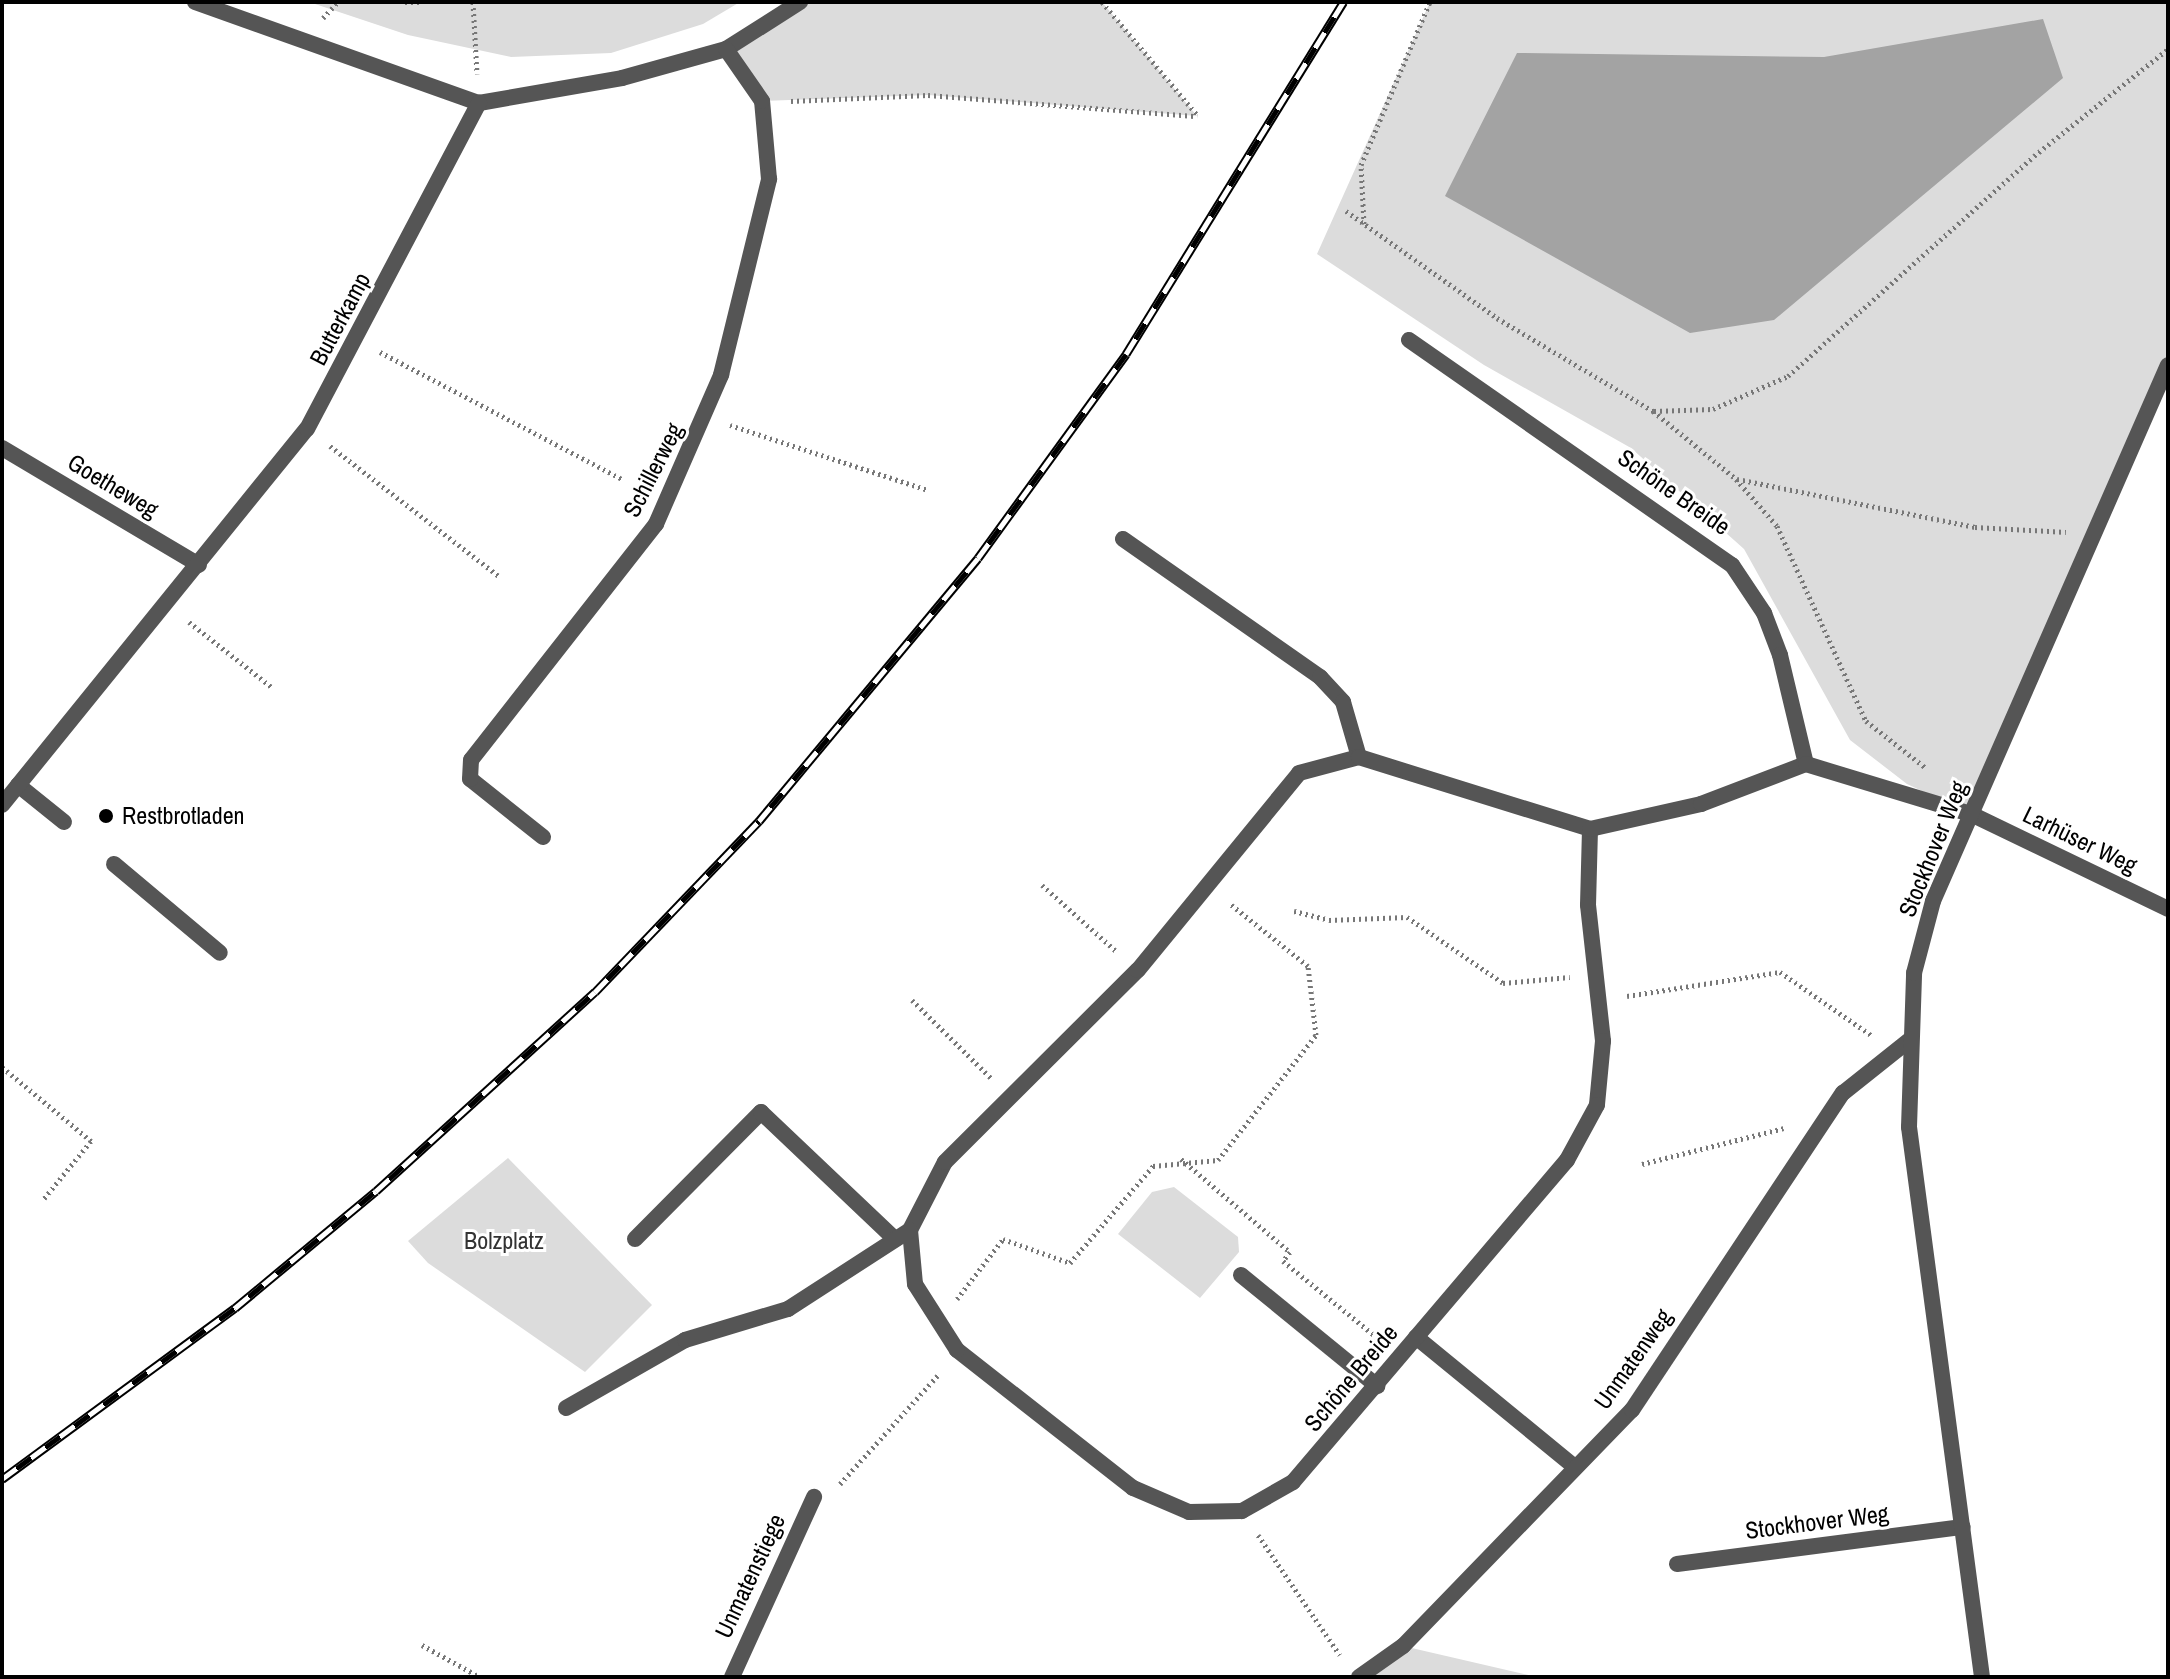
<!DOCTYPE html>
<meta charset="utf-8">
<style>
body{margin:0}
#map{position:relative;width:2170px;height:1679px;overflow:hidden;background:#fff;font-family:"Archivo Narrow",sans-serif}
div>[style]{position:absolute}
[style*='--x']{left:calc(var(--x)*1px);top:calc(var(--y)*1px);width:calc(var(--w)*1px);rotate:calc(var(--a)*1deg)}
.green>*{inset:0;background:#dcdcdc}
.water>*{inset:0;background:#a3a3a3}
.path>*{height:5px;margin-top:-2.5px;transform-origin:0;background:repeating-linear-gradient(90deg,#777 0 2px,transparent 0 6px)}
.lane>*{height:16px;margin:-8px;padding:0 8px;transform-origin:8px;border-radius:8px;background:#555}
.street>*{height:16px;margin:-8px;padding:0 8px;transform-origin:8px;border-radius:8px;background:#555}
.rail>*{height:9px;margin-top:-4.5px;transform-origin:0;background:repeating-linear-gradient(90deg,#fff 0 18px,#000 0 36px);box-sizing:border-box;border-block:2px solid #000}
.dots>*{width:22px;height:22px;translate:-50% -50%;box-sizing:border-box;border:4px solid #fff;border-radius:50%}
span{translate:-50% -50%;white-space:nowrap;text-align:center;line-height:1.15;-webkit-text-stroke:6px #fff;paint-order:stroke}
.street-label{font-size:24px;color:#000}
.poi-label{font-size:24px;color:#000}
.left{translate:0 -50%;text-align:left}
.park-label{font-size:24px;color:#333}
.frame{position:absolute;inset:0;border:4px solid #000;pointer-events:none}
</style>
<div id="map">
<div class="green">
<i style="clip-path:polygon(309px 2px,740px 2px,703px 24px,611px 53px,511px 57px,408px 35px)"></i>
<i style="clip-path:polygon(800px 2px,1102px 2px,1197px 116px,928px 95px,762px 101px,726px 49px)"></i>
<i style="clip-path:polygon(1430px 2px,2168px 2px,2168px 365px,1971px 814px,1907px 784px,1850px 740px,1744px 549px,1631px 448px,1484px 365px,1317px 254px)"></i>
<i style="clip-path:polygon(508px 1158px,652px 1305px,585px 1372px,428px 1263px,408px 1241px)"></i>
<i style="clip-path:polygon(1174px 1187px,1238px 1237px,1239px 1252px,1200px 1298px,1118px 1234px,1152px 1192px)"></i>
<i style="clip-path:polygon(1403px 1646px,1537px 1677px,1359px 1677px)"></i>
</div>
<div class="water">
<i style="clip-path:polygon(2043px 19px,2063px 78px,1774px 320px,1690px 333px,1445px 196px,1517px 53px,1824px 57px)"></i>
</div>
<div class="path">
<i style="--x:405;--y:2;--w:18;--a:0"></i>
<i style="--x:473;--y:2;--w:72;--a:86.8"></i>
<i style="--x:1102;--y:2;--w:148;--a:49.9"></i>
<i style="--x:323;--y:18;--w:22;--a:-47"></i>
<i style="--x:791;--y:101;--w:137;--a:-2.5"></i>
<i style="--x:928;--y:95;--w:270;--a:4.5"></i>
<i style="--x:1346;--y:211;--w:185;--a:35.3"></i>
<i style="--x:1497;--y:318;--w:182;--a:30.8"></i>
<i style="--x:1653;--y:411;--w:107;--a:39.3"></i>
<i style="--x:1736;--y:479;--w:62;--a:48.9"></i>
<i style="--x:1777;--y:526;--w:214;--a:65.5"></i>
<i style="--x:1866;--y:721;--w:76;--a:38.1"></i>
<i style="--x:1364;--y:224;--w:59;--a:-92.9"></i>
<i style="--x:1361;--y:165;--w:177;--a:-67.1"></i>
<i style="--x:380;--y:352;--w:273;--a:27.7"></i>
<i style="--x:1654;--y:411;--w:59;--a:-1.9"></i>
<i style="--x:1713;--y:409;--w:82;--a:-23.7"></i>
<i style="--x:1788;--y:376;--w:330;--a:-41.8"></i>
<i style="--x:2034;--y:156;--w:171;--a:-38.6"></i>
<i style="--x:730;--y:425;--w:208;--a:18.2"></i>
<i style="--x:330;--y:446;--w:215;--a:37.6"></i>
<i style="--x:1737;--y:479;--w:243;--a:11.4"></i>
<i style="--x:1975;--y:527;--w:91;--a:3.1"></i>
<i style="--x:189;--y:622;--w:107;--a:38.2"></i>
<i style="--x:1042;--y:885;--w:99;--a:41.7"></i>
<i style="--x:1294;--y:911;--w:36;--a:14"></i>
<i style="--x:1329;--y:920;--w:78;--a:-2.2"></i>
<i style="--x:1407;--y:917;--w:116;--a:34.5"></i>
<i style="--x:1503;--y:983;--w:67;--a:-5.1"></i>
<i style="--x:1627;--y:996;--w:155;--a:-8.9"></i>
<i style="--x:1780;--y:972;--w:111;--a:34.7"></i>
<i style="--x:912;--y:1000;--w:111;--a:44.6"></i>
<i style="--x:2;--y:1067;--w:116;--a:39.7"></i>
<i style="--x:91;--y:1141;--w:77;--a:129.2"></i>
<i style="--x:1181;--y:1159;--w:143;--a:40.5"></i>
<i style="--x:1290;--y:1252;--w:11;--a:128"></i>
<i style="--x:1283;--y:1261;--w:124;--a:39.1"></i>
<i style="--x:1642;--y:1164;--w:146;--a:-14.2"></i>
<i style="--x:957;--y:1299;--w:76;--a:-52.5"></i>
<i style="--x:1003;--y:1239;--w:71;--a:19.7"></i>
<i style="--x:1070;--y:1263;--w:128;--a:-49.4"></i>
<i style="--x:1153;--y:1166;--w:65;--a:-5.3"></i>
<i style="--x:1218;--y:1160;--w:159;--a:-51.9"></i>
<i style="--x:1316;--y:1035;--w:69;--a:-96.6"></i>
<i style="--x:1308;--y:966;--w:101;--a:-141.4"></i>
<i style="--x:840;--y:1484;--w:149;--a:-48"></i>
<i style="--x:1258;--y:1535;--w:145;--a:55.7"></i>
<i style="--x:422;--y:1645;--w:66;--a:28.9"></i>
</div>
<div class="lane">
<i style="--x:18;--y:785;--w:59;--a:38.8"></i>
<i style="--x:114;--y:864;--w:138;--a:40"></i>
<i style="--x:635;--y:1239;--w:179;--a:-45.2"></i>
<i style="--x:761;--y:1112;--w:185;--a:43.5"></i>
<i style="--x:1241;--y:1275;--w:176;--a:39.2"></i>
<i style="--x:1416;--y:1337;--w:205;--a:39.3"></i>
</div>
<div class="street">
<i style="--x:195;--y:2;--w:301;--a:19.6"></i>
<i style="--x:479;--y:103;--w:145;--a:-9.9"></i>
<i style="--x:622;--y:78;--w:108;--a:-15.6"></i>
<i style="--x:726;--y:49;--w:88;--a:-32.4"></i>
<i style="--x:1409;--y:340;--w:394;--a:34.9"></i>
<i style="--x:1732;--y:565;--w:58;--a:56.3"></i>
<i style="--x:1764;--y:613;--w:45;--a:69.1"></i>
<i style="--x:1780;--y:655;--w:112;--a:76.6"></i>
<i style="--x:2;--y:448;--w:229;--a:30.7"></i>
<i style="--x:1123;--y:539;--w:241;--a:35"></i>
<i style="--x:1320;--y:677;--w:34;--a:47"></i>
<i style="--x:1343;--y:702;--w:57;--a:73.8"></i>
<i style="--x:2;--y:805;--w:484;--a:-51"></i>
<i style="--x:307;--y:429;--w:369;--a:-62.2"></i>
<i style="--x:1590;--y:829;--w:76;--a:91.5"></i>
<i style="--x:1588;--y:905;--w:137;--a:83.7"></i>
<i style="--x:1603;--y:1041;--w:64;--a:95.4"></i>
<i style="--x:1597;--y:1105;--w:63;--a:118.6"></i>
<i style="--x:1567;--y:1160;--w:423;--a:130.4"></i>
<i style="--x:1293;--y:1482;--w:59;--a:150.4"></i>
<i style="--x:1242;--y:1511;--w:53;--a:178.9"></i>
<i style="--x:1189;--y:1512;--w:61;--a:-156.8"></i>
<i style="--x:1133;--y:1488;--w:224;--a:-141.9"></i>
<i style="--x:957;--y:1350;--w:78;--a:-122.5"></i>
<i style="--x:915;--y:1284;--w:54;--a:-95.3"></i>
<i style="--x:910;--y:1230;--w:76;--a:-62.8"></i>
<i style="--x:945;--y:1162;--w:272;--a:-44.9"></i>
<i style="--x:1138;--y:970;--w:254;--a:-50.7"></i>
<i style="--x:1299;--y:773;--w:62;--a:-14.9"></i>
<i style="--x:1359;--y:757;--w:242;--a:17.3"></i>
<i style="--x:1590;--y:829;--w:114;--a:-12.7"></i>
<i style="--x:1701;--y:804;--w:112;--a:-20.9"></i>
<i style="--x:1806;--y:764;--w:172;--a:16.9"></i>
<i style="--x:1971;--y:814;--w:219;--a:25.7"></i>
<i style="--x:543;--y:837;--w:93;--a:-141.5"></i>
<i style="--x:470;--y:779;--w:19;--a:-87"></i>
<i style="--x:471;--y:760;--w:300;--a:-51.9"></i>
<i style="--x:656;--y:524;--w:163;--a:-66.4"></i>
<i style="--x:721;--y:375;--w:202;--a:-76.2"></i>
<i style="--x:769;--y:179;--w:78;--a:-95.1"></i>
<i style="--x:762;--y:101;--w:63;--a:-124.7"></i>
<i style="--x:566;--y:1408;--w:137;--a:-29.7"></i>
<i style="--x:685;--y:1340;--w:108;--a:-16.8"></i>
<i style="--x:788;--y:1309;--w:145;--a:-32.9"></i>
<i style="--x:1677;--y:1564;--w:288;--a:-7.4"></i>
<i style="--x:732;--y:1677;--w:198;--a:-65.5"></i>
<i style="--x:1359;--y:1677;--w:54;--a:-35.2"></i>
<i style="--x:1403;--y:1646;--w:329;--a:-45.9"></i>
<i style="--x:1632;--y:1410;--w:381;--a:-56.4"></i>
<i style="--x:1843;--y:1093;--w:87;--a:-38.5"></i>
<i style="--x:1982;--y:1677;--w:555;--a:-97.56"></i>
<i style="--x:1909;--y:1127;--w:154;--a:-88.1"></i>
<i style="--x:1914;--y:973;--w:74;--a:-75.2"></i>
<i style="--x:1933;--y:901;--w:585;--a:-66.33"></i>
</div>
<div class="rail">
<i style="--x:2;--y:1479;--w:289;--a:-36.3"></i>
<i style="--x:235;--y:1308;--w:183;--a:-39.7"></i>
<i style="--x:376;--y:1191;--w:296;--a:-42.3"></i>
<i style="--x:595;--y:992;--w:237;--a:-46.2"></i>
<i style="--x:759;--y:821;--w:342;--a:-50.2"></i>
<i style="--x:978;--y:558;--w:252;--a:-54"></i>
<i style="--x:1126;--y:354;--w:414;--a:-58.3"></i>
</div>
<div class="dots">
<i style="left:106px;top:816px;background:#000"></i>
</div>
<div class="street-label">
<span style="left:340px;top:319px;rotate:-62deg">Butterkamp</span>
<span style="left:653px;top:470px;rotate:-63deg">Schillerweg</span>
<span style="left:113px;top:486px;rotate:31deg">Goetheweg</span>
<span style="left:1674px;top:492px;rotate:35deg">Schöne Breide</span>
<span style="left:2080px;top:840px;rotate:26deg">Larhüser Weg</span>
<span style="left:1933px;top:849px;rotate:-68deg">Stockhover Weg</span>
<span style="left:1633px;top:1359px;rotate:-55deg">Unmatenweg</span>
<span style="left:1351px;top:1378px;rotate:-50deg">Schöne Breide</span>
<span style="left:1817px;top:1522px;rotate:-7deg">Stockhover Weg</span>
<span style="left:750px;top:1576px;rotate:-65deg">Unmatenstiege</span>
</div>
<div class="poi-label">
<span class="left" style="left:122px;top:816px">Restbrotladen</span>
</div>
<div class="park-label">
<span style="left:504px;top:1241px">Bolzplatz</span>
</div>
<div class="frame"></div>
</div>
